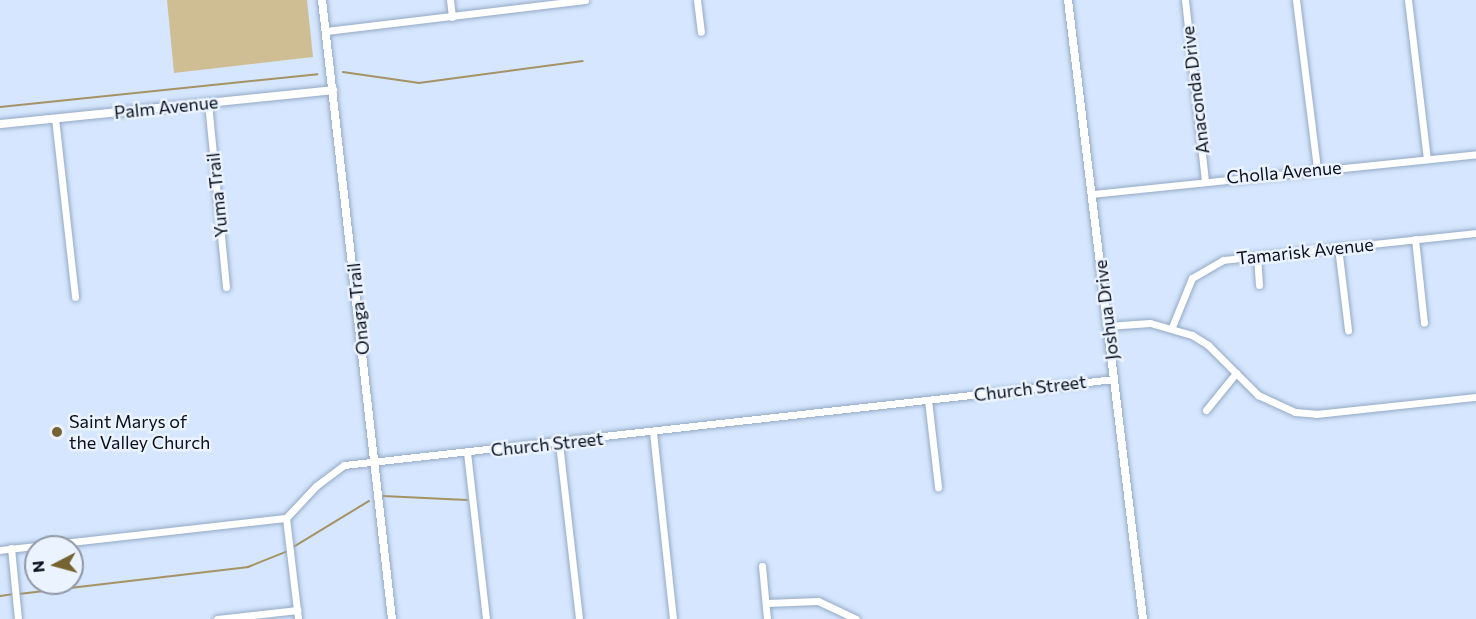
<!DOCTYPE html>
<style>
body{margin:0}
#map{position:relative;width:1476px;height:619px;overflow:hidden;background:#d5e6fe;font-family:Commissioner,sans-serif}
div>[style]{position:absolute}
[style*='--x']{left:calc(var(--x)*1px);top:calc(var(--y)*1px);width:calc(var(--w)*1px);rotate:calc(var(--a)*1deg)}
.green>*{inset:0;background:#cfbe93}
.stream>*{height:1.5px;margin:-0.75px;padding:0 0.75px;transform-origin:0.75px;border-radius:0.75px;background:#a59265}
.roads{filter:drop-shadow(0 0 2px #94a9c4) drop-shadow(0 0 2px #94a9c4)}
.minor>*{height:7px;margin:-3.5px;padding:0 3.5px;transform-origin:3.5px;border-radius:3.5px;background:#fff}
.tertiary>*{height:8px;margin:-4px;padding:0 4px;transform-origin:4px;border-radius:4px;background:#fff}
.dots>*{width:16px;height:16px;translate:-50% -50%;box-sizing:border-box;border:3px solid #eaf3ff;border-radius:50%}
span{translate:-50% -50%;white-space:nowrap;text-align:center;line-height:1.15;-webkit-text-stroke:5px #eaf3ff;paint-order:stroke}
.street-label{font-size:18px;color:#09101a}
.poi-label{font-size:18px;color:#09101a}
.left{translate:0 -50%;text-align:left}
.north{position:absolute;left:24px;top:535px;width:60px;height:60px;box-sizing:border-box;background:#eaf3ff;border:2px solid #9098a3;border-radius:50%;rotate:264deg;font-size:16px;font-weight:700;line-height:24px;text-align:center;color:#09101a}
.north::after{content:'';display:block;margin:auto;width:21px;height:27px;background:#766332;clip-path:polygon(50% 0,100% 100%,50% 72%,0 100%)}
</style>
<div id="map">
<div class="green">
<i style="clip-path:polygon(167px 0,307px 0,313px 57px,174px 73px)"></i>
</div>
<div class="stream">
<i style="--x:343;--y:72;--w:77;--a:8.2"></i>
<i style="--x:419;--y:83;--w:165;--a:-7.6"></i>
<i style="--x:0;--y:107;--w:319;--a:-5.9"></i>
<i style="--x:383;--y:496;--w:84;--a:2.7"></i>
<i style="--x:292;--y:548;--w:90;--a:-31.4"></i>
<i style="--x:19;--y:594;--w:231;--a:-6.7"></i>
<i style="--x:248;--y:567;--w:43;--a:-21.8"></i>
<i style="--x:0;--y:596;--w:14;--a:-8"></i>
</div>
<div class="roads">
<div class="minor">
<i style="--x:450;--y:0;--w:17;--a:83"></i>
<i style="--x:697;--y:0;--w:32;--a:83"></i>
<i style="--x:1185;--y:0;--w:181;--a:83.7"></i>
<i style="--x:1296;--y:0;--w:170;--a:82.9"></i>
<i style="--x:1408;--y:0;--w:160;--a:83.2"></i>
<i style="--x:326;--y:31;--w:261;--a:-6.8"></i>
<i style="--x:208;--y:103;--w:185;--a:84.4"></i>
<i style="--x:55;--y:118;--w:180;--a:83.6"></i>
<i style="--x:1092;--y:194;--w:386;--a:-5.9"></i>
<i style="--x:1415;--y:239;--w:84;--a:83.9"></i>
<i style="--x:1338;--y:247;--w:84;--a:83.1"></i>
<i style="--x:1257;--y:256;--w:29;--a:86"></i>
<i style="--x:1107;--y:326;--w:43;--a:-4"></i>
<i style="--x:1150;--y:323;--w:44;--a:15.9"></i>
<i style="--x:1192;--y:335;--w:19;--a:32"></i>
<i style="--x:1208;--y:345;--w:71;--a:45"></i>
<i style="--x:1258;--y:395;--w:41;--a:24.7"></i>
<i style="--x:1295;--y:412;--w:21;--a:5"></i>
<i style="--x:1316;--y:414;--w:161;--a:-6.1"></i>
<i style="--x:1172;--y:327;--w:53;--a:-67.8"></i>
<i style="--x:1192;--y:278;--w:36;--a:-30"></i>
<i style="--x:1223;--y:260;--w:254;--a:-6.1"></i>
<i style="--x:928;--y:400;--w:88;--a:83.4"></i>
<i style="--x:1206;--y:410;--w:48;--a:-51"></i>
<i style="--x:653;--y:432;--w:188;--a:83.9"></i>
<i style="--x:559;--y:443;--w:177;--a:83.5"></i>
<i style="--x:467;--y:452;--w:168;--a:83.5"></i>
<i style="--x:286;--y:518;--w:102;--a:83.2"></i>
<i style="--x:11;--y:548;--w:71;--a:84.4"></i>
<i style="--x:0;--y:550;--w:288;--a:-6.4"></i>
<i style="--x:286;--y:518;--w:44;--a:-46.8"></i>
<i style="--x:316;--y:486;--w:35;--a:-37"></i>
<i style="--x:344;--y:465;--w:775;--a:-6.37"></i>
<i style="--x:762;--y:566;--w:53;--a:84.6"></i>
<i style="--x:766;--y:603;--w:52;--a:-2.2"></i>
<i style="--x:818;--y:601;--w:42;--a:25.3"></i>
<i style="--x:217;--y:619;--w:81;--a:-6.4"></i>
</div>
<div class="tertiary">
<i style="--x:322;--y:0;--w:623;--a:83.55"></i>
<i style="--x:1068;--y:0;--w:624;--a:83.09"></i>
<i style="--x:0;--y:124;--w:335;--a:-5.8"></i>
</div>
</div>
<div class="dots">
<i style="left:57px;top:432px;background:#766332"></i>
</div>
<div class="street-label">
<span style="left:1195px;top:90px;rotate:-97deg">Anaconda Drive</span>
<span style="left:166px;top:107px;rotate:-6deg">Palm Avenue</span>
<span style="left:1284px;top:172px;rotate:-5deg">Cholla Avenue</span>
<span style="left:217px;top:195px;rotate:-96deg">Yuma Trail</span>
<span style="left:1305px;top:251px;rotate:-6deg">Tamarisk Avenue</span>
<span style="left:358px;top:309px;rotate:-96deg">Onaga Trail</span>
<span style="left:1106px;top:310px;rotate:-97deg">Joshua Drive</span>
<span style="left:1030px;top:388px;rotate:-7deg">Church Street</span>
<span style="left:547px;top:444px;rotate:-6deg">Church Street</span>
</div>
<div class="poi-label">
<span class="left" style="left:69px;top:432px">Saint Marys of<br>the Valley Church</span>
</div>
<div class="north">N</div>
</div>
